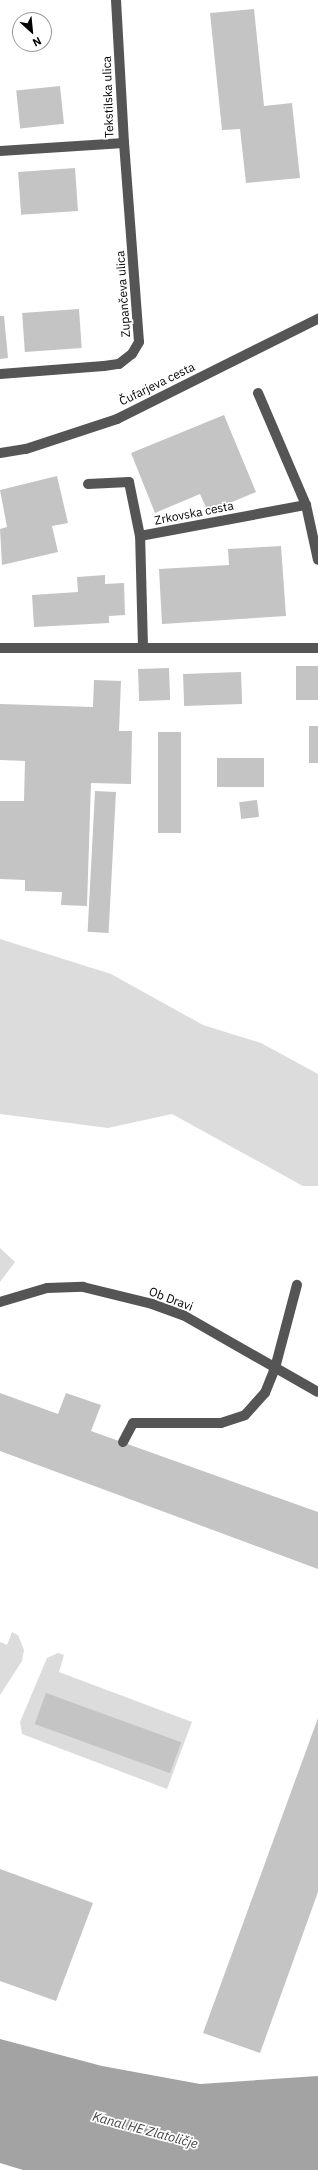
<!DOCTYPE html>
<meta charset="utf-8">
<style>
body{margin:0}
#map{position:relative;width:318px;height:2170px;overflow:hidden;background:#fff;font-family:"IBM Plex Sans",sans-serif}
div>[style]{position:absolute}
[style*='--x']{left:calc(var(--x)*1px);top:calc(var(--y)*1px);width:calc(var(--w)*1px);rotate:calc(var(--a)*1deg)}
.green>*{inset:0;background:#dcdcdc}
.water>*{inset:0;background:#a3a3a3}
.building>*{inset:0;background:#c4c4c4;transform-origin:0 0}
.minor>*{height:10px;margin:-5px;padding:0 5px;transform-origin:5px;border-radius:5px;background:#555}
span{translate:-50% -50%;white-space:nowrap;text-align:center;line-height:1.15;-webkit-text-stroke:3.5px #fff;paint-order:stroke}
.street-label{font-size:12px;color:#000}
.water-label{font-size:13px;color:#444;font-style:italic}
.north{position:absolute;left:12px;top:12px;width:40px;height:40px;box-sizing:border-box;background:#fff;border:1px solid #999;border-radius:50%;rotate:153deg;font-size:11px;font-weight:700;line-height:16px;text-align:center;color:#000}
.north::after{content:'';display:block;margin:auto;width:14px;height:18px;background:#000;clip-path:polygon(50% 0,100% 100%,50% 72%,0 100%)}
</style>
<div id="map">
<div class="green">
<i style="clip-path:polygon(0 939px,111px 974px,203px 1025px,261px 1043px,318px 1074px,318px 1186px,303px 1186px,172px 1114px,108px 1128px,0 1114px)"></i>
<i style="clip-path:polygon(0 1248px,15px 1262px,0 1282px)"></i>
<i style="clip-path:polygon(12px 1632px,18px 1635px,24px 1650px,22px 1661px,0 1695px,0 1642px,7px 1645px)"></i>
<i style="clip-path:polygon(58px 1653px,64px 1655px,59px 1672px,192px 1722px,167px 1789px,22px 1734px,20px 1722px,47px 1658px)"></i>
</div>
<div class="water">
<i style="clip-path:polygon(0 2039px,102px 2066px,200px 2084px,318px 2076px,318px 2170px,23px 2170px,0 2163px)"></i>
</div>
<div class="building">
<i style="clip-path:polygon(254px 9px,264px 106px,292px 103px,300px 178px,246px 183px,240px 129px,222px 130px,210px 13px)"></i>
<i style="left:60px;top:86px;width:38px;height:44px;rotate:84deg"></i>
<i style="left:75px;top:168px;width:43px;height:57px;rotate:86deg"></i>
<i style="left:79px;top:309px;width:39px;height:57px;rotate:86deg"></i>
<i style="clip-path:polygon(0 316px,4px 316px,8px 358px,0 359px)"></i>
<i style="clip-path:polygon(224px 415px,256px 492px,208px 512px,200px 494px,155px 513px,131px 453px)"></i>
<i style="clip-path:polygon(57px 476px,68px 523px,52px 526px,58px 552px,2px 565px,0 529px,7px 527px,0 490px)"></i>
<i style="clip-path:polygon(281px 546px,286px 616px,162px 624px,159px 569px,229px 565px,228px 549px)"></i>
<i style="clip-path:polygon(105px 575px,105px 584px,124px 583px,125px 615px,109px 616px,109px 623px,34px 627px,32px 595px,78px 592px,77px 577px)"></i>
<i style="left:318px;top:666px;width:34px;height:22px;rotate:90deg"></i>
<i style="left:169px;top:668px;width:32px;height:31px;rotate:88deg"></i>
<i style="left:241px;top:672px;width:32px;height:58px;rotate:88deg"></i>
<i style="clip-path:polygon(94px 680px,121px 681px,119px 731px,132px 731px,131px 784px,91px 783px,87px 906px,61px 905px,62px 892px,25px 891px,25px 880px,0 879px,0 801px,24px 801px,25px 761px,0 760px,0 704px,93px 707px)"></i>
<i style="left:318px;top:726px;width:37px;height:9px;rotate:90deg"></i>
<i style="left:158px;top:732px;width:23px;height:101px"></i>
<i style="left:217px;top:758px;width:47px;height:29px"></i>
<i style="left:95px;top:791px;width:21px;height:141px;rotate:3deg"></i>
<i style="left:257px;top:800px;width:17px;height:18px;rotate:83deg"></i>
<i style="clip-path:polygon(0 1393px,58px 1414px,66px 1393px,101px 1405px,91px 1431px,318px 1512px,318px 1569px,0 1451px)"></i>
<i style="left:46px;top:1693px;width:144px;height:33px;rotate:20deg"></i>
<i style="clip-path:polygon(318px 1718px,318px 1892px,260px 2053px,203px 2033px)"></i>
<i style="clip-path:polygon(0 1869px,93px 1903px,56px 2001px,0 1981px)"></i>
</div>
<div class="minor">
<i style="--x:0;--y:151;--w:124;--a:-3.7"></i>
<i style="--x:0;--y:374;--w:104;--a:-4.4"></i>
<i style="--x:104;--y:366;--w:15;--a:-8"></i>
<i style="--x:119;--y:364;--w:16;--a:-38"></i>
<i style="--x:132;--y:354;--w:14;--a:-60"></i>
<i style="--x:139;--y:342;--w:200;--a:-94.3"></i>
<i style="--x:124;--y:143;--w:143;--a:-93.2"></i>
<i style="--x:258;--y:393;--w:122;--a:66.8"></i>
<i style="--x:0;--y:453;--w:26;--a:-9"></i>
<i style="--x:26;--y:449;--w:96;--a:-18.2"></i>
<i style="--x:117;--y:419;--w:225;--a:-26.5"></i>
<i style="--x:88;--y:484;--w:41;--a:-2.8"></i>
<i style="--x:129;--y:482;--w:55;--a:78.5"></i>
<i style="--x:143;--y:647;--w:111;--a:-91.5"></i>
<i style="--x:140;--y:536;--w:169;--a:-10.6"></i>
<i style="--x:306;--y:505;--w:56;--a:77.7"></i>
<i style="--x:0;--y:648;--w:318;--a:0"></i>
<i style="--x:0;--y:1302;--w:49;--a:-16.6"></i>
<i style="--x:47;--y:1288;--w:36;--a:-2"></i>
<i style="--x:83;--y:1287;--w:71;--a:13.8"></i>
<i style="--x:152;--y:1304;--w:33;--a:20"></i>
<i style="--x:183;--y:1315;--w:155;--a:29.7"></i>
<i style="--x:123;--y:1442;--w:21;--a:-62"></i>
<i style="--x:133;--y:1423;--w:88;--a:0"></i>
<i style="--x:221;--y:1423;--w:25;--a:-18"></i>
<i style="--x:245;--y:1415;--w:30;--a:-48"></i>
<i style="--x:265;--y:1393;--w:27;--a:-68"></i>
<i style="--x:275;--y:1368;--w:86;--a:-75.2"></i>
</div>
<div class="street-label">
<span style="left:108px;top:97px;rotate:-92deg">Tekstilska ulica</span>
<span style="left:123px;top:294px;rotate:-94deg">Zupančeva ulica</span>
<span style="left:157px;top:384px;rotate:-26deg">Čufarjeva cesta</span>
<span style="left:194px;top:513px;rotate:-11deg">Zrkovska cesta</span>
<span style="left:171px;top:1299px;rotate:21deg">Ob Dravi</span>
</div>
<div class="water-label">
<span style="left:145px;top:2131px;rotate:15deg">Kanal HE Zlatoličje</span>
</div>
<div class="north">N</div>
</div>
